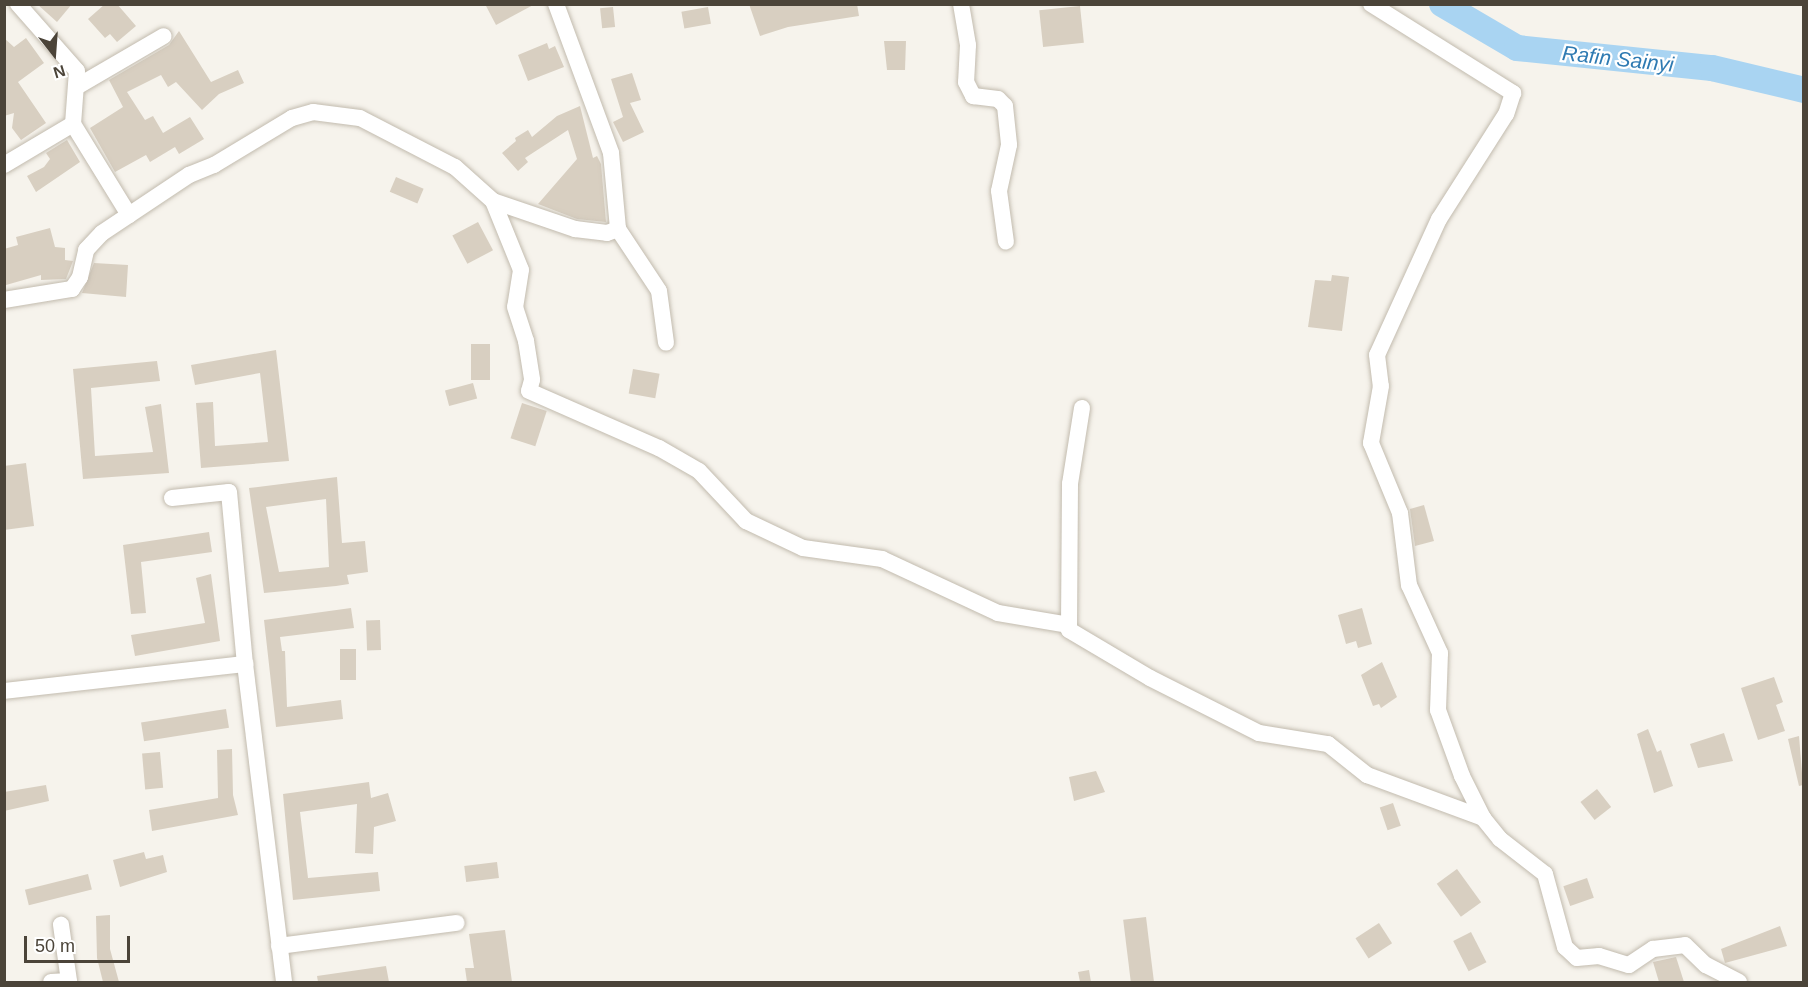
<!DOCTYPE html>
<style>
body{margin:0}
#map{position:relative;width:1808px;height:987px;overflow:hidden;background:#f6f3ec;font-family:Helvetica,sans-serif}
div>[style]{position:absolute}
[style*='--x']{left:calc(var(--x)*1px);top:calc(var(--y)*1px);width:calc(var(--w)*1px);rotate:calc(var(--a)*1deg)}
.river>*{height:26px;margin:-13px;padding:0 13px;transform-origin:13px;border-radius:13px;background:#a9d4f2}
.building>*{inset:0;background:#d8cfc1;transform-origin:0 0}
.roads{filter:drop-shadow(0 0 2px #c2bbae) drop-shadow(0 0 2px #c2bbae)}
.minor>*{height:16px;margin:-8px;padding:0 8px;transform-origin:8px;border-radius:8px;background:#fff}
span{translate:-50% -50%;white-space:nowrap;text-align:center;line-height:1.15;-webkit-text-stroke:4.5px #fff;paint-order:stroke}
.water-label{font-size:21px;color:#2e7ab2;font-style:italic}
.frame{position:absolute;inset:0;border:6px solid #4b4439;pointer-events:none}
.north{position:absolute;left:24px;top:24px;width:60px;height:60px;-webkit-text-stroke:4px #fff;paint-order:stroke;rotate:163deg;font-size:16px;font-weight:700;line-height:24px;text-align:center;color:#4b4439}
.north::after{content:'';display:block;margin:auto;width:21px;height:27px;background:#4b4439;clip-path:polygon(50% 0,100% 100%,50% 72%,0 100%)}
.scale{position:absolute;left:24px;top:936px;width:106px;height:27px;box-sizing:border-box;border:3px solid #4b4439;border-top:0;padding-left:8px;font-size:18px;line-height:21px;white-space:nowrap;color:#4b4439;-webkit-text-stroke:4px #fff;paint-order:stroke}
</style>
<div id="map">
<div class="river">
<i style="--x:1442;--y:4;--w:87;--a:30.4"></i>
<i style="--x:1517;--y:48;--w:196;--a:5.9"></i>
<i style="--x:1712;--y:68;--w:95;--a:13.4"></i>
</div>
<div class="building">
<i style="clip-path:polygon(37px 4px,72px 4px,57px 22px)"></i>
<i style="clip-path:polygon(105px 4px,117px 4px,136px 26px,117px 42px,110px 34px,105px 38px,88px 19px)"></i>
<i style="clip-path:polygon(485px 4px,535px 4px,496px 25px)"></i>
<i style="clip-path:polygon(749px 4px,857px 4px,859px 16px,788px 27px,760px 36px)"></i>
<i style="left:1080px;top:6px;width:37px;height:41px;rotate:84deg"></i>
<i style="left:613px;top:7px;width:20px;height:13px;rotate:84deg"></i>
<i style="left:708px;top:7px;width:17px;height:27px;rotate:80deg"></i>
<i style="clip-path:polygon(179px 31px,211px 82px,238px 70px,244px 83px,219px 94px,202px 110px,176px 82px,168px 87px,161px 75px,127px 92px,145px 120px,153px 116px,163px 133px,190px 117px,204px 139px,179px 154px,175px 147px,150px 162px,146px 155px,115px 172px,90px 128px,123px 107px,109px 80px,169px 45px)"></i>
<i style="clip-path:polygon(4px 38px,14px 47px,26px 38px,44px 63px,18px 82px,46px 123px,21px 140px,12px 128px,14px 113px,4px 116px)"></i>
<i style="clip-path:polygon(884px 41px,906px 41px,905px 70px,887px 70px)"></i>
<i style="clip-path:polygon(547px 43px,549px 49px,555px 46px,564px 67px,528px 81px,518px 55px)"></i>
<i style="clip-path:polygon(632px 73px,641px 100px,630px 103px,644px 132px,623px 142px,613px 122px,623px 117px,611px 79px)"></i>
<i style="clip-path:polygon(580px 106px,593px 158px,597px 156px,601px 164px,606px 222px,577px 219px,538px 204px,577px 159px,568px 130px,525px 158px,528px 162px,518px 171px,502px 153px,516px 141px,515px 138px,528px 130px,532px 137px,557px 116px)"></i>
<i style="clip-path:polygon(67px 140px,80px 162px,36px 192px,27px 176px,44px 167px,50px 159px,46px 153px)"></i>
<i style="left:396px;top:177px;width:30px;height:16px;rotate:23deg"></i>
<i style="left:478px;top:222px;width:32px;height:29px;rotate:62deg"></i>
<i style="clip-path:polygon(50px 228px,55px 247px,65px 248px,65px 260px,73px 261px,66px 279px,41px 280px,41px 275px,6px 285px,4px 249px,18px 245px,16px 237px)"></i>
<i style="clip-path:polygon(94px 263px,128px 265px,126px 297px,82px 293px)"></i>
<i style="clip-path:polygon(1332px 275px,1349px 277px,1342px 331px,1308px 327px,1315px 280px,1331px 281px)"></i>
<i style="left:490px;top:344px;width:36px;height:19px;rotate:90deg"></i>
<i style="clip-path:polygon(276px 350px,289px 461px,201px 468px,196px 403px,213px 402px,215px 446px,268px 442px,260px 373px,195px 385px,191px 365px)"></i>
<i style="clip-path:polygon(157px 361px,160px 381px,91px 388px,95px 456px,153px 452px,145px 407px,161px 404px,169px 473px,83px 479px,73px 369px)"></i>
<i style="left:633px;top:369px;width:27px;height:25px;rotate:10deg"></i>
<i style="left:473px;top:383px;width:16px;height:29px;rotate:75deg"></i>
<i style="left:522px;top:403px;width:26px;height:37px;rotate:18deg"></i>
<i style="clip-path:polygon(26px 463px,34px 526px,4px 530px,4px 466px)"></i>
<i style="clip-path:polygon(evenodd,337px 477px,342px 543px,365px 541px,368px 572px,347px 575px,349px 584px,336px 586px,264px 593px,249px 488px,337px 477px,326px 499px,329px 567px,279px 572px,266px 507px,326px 499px)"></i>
<i style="clip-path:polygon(1424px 505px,1434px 541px,1415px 546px,1410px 509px)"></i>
<i style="clip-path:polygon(209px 532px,212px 552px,141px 562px,146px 613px,131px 614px,123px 545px)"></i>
<i style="clip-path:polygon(211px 574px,220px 641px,135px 656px,131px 635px,205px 623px,196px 578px)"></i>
<i style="clip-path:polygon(351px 608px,354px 628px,280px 637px,282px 651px,285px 651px,287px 707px,341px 700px,343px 719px,276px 727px,264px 620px)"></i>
<i style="clip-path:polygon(1362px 608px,1372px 644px,1358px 648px,1356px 641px,1346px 644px,1338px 615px)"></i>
<i style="left:380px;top:620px;width:30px;height:14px;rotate:88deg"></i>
<i style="left:340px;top:649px;width:16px;height:31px"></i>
<i style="clip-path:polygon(1382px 662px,1397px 697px,1381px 708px,1379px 704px,1373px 706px,1361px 675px)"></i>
<i style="clip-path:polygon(1774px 677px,1783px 702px,1776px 705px,1785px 731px,1758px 740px,1741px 688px)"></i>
<i style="left:226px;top:709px;width:19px;height:86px;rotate:81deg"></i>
<i style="clip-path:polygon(1648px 729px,1657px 752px,1661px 750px,1673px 786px,1654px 793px,1637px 734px)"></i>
<i style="clip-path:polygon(1724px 733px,1733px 761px,1698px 768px,1690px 744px)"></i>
<i style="clip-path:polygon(1799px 736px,1803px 785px,1799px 786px,1788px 739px)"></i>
<i style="clip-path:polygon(232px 749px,233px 795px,238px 815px,152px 831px,149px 810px,218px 798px,217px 750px)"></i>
<i style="left:160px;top:752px;width:36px;height:18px;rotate:85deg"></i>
<i style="clip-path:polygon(1096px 771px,1105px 792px,1074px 801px,1069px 777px)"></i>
<i style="clip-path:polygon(369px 782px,371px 798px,388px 793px,396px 821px,374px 827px,373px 854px,355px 853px,357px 804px,300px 812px,308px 878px,378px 872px,380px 891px,293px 900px,283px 794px)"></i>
<i style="clip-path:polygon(46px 785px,49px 801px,4px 811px,4px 792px)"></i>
<i style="left:1597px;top:789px;width:23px;height:21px;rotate:52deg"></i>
<i style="left:1393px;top:803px;width:24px;height:14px;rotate:71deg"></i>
<i style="clip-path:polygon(144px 852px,146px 859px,163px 855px,167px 872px,120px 887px,113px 860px)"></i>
<i style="left:497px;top:862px;width:16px;height:33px;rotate:83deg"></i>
<i style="left:1457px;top:869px;width:41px;height:25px;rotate:54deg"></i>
<i style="left:88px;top:874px;width:16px;height:65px;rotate:76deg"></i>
<i style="left:1587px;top:878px;width:21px;height:25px;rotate:71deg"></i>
<i style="clip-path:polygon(110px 915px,110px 949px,119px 982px,103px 982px,97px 958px,96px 916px)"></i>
<i style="left:1146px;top:917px;width:65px;height:23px;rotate:83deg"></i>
<i style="left:1379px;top:923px;width:24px;height:28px;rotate:57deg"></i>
<i style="clip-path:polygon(1780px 926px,1787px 946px,1725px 963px,1721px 949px)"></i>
<i style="clip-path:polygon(505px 930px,512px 982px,467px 982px,465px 968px,474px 968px,469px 934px)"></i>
<i style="left:1471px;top:932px;width:34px;height:20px;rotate:63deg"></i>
<i style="clip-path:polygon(1676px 957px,1684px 982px,1659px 982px,1653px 962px)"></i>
<i style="clip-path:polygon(386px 966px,389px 982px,318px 982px,317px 976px)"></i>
<i style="clip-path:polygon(1089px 970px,1091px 982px,1080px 982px,1078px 972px)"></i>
</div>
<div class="roads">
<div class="minor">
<i style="--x:18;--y:4;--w:89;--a:48.6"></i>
<i style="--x:77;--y:71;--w:53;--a:94.3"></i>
<i style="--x:73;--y:124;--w:107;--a:58.4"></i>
<i style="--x:556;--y:4;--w:159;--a:69.7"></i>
<i style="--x:611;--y:153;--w:76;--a:84.7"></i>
<i style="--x:618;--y:229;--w:74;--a:56.5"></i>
<i style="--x:659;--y:291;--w:52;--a:82.3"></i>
<i style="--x:961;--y:4;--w:42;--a:80.3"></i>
<i style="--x:968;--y:45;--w:37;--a:93"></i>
<i style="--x:966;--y:82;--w:16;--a:63"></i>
<i style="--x:973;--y:96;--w:25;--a:7"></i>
<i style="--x:998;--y:99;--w:10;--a:45"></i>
<i style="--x:1005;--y:106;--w:39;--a:84"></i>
<i style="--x:1009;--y:145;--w:47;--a:102.3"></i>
<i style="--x:999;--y:191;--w:51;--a:82.2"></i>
<i style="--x:1371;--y:4;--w:168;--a:32.1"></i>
<i style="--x:1513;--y:93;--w:22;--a:108"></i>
<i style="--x:1506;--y:114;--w:125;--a:122.5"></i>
<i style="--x:1439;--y:219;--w:149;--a:114.5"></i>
<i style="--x:1377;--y:355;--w:31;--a:83"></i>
<i style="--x:1381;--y:386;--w:58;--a:100"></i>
<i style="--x:1371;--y:443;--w:76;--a:67.5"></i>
<i style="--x:1400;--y:513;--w:73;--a:82.9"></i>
<i style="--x:1409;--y:585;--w:75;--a:65.5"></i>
<i style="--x:1440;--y:653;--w:57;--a:92"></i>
<i style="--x:1438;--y:710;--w:70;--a:70"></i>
<i style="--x:1462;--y:776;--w:47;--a:63.4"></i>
<i style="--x:1483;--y:818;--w:27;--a:51"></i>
<i style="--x:1500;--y:839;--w:57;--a:37.9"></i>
<i style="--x:1545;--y:874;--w:76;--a:74.7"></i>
<i style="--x:1565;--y:947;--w:16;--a:43"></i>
<i style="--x:1577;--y:958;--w:22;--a:-5"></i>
<i style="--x:1599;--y:956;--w:31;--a:17"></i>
<i style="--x:1629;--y:965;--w:29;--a:-34"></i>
<i style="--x:1653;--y:949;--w:32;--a:-7"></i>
<i style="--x:1685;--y:945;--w:29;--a:44"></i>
<i style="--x:1706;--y:965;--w:37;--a:27"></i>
<i style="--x:78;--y:86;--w:99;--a:-30.2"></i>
<i style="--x:4;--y:165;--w:80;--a:-30.7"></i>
<i style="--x:493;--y:201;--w:87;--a:18.9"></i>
<i style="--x:575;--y:229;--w:32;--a:7"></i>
<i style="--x:607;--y:233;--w:12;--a:-20"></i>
<i style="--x:4;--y:300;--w:69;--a:-9.2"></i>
<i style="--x:72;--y:289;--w:14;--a:-56"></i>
<i style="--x:80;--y:277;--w:28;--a:-77"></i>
<i style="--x:86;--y:250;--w:23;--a:-47"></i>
<i style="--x:102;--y:233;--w:105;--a:-33.7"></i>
<i style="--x:189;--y:175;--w:27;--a:-22"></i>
<i style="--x:214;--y:165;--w:91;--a:-31.1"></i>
<i style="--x:292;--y:118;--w:22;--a:-16"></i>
<i style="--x:313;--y:112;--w:47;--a:7.3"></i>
<i style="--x:360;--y:118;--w:107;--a:27.3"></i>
<i style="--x:455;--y:167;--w:51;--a:41.8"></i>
<i style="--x:493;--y:201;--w:74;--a:67.9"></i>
<i style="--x:521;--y:270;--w:37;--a:99"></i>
<i style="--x:515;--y:307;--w:36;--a:72"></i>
<i style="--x:526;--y:341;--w:39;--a:81"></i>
<i style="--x:532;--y:380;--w:11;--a:105"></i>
<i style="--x:529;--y:391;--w:142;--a:23.7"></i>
<i style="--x:659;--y:448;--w:46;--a:29.9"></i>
<i style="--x:699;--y:471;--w:69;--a:46.8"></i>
<i style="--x:746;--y:521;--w:63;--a:25.3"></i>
<i style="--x:803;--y:548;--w:80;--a:7.9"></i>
<i style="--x:882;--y:559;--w:128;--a:25"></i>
<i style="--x:998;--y:613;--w:72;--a:9.6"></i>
<i style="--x:1082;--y:408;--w:77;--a:99"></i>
<i style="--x:1070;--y:484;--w:146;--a:90.4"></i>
<i style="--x:1069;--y:630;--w:94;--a:30.7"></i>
<i style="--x:1150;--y:678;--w:122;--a:26.8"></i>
<i style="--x:1259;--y:733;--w:70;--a:9.1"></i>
<i style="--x:1328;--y:744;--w:50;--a:38.5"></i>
<i style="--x:1367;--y:775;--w:124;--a:20.3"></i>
<i style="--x:172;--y:498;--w:57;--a:-6"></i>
<i style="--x:229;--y:492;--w:173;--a:84.7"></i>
<i style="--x:245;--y:664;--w:320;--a:83"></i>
<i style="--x:4;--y:691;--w:243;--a:-6.4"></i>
<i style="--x:279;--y:946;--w:179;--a:-7.4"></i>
<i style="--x:51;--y:982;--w:18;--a:-3"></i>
<i style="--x:69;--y:981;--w:57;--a:-98.1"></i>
</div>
</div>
<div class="water-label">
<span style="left:1618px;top:59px;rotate:6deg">Rafin Sainyi</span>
</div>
<div class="frame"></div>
<div class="north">N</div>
<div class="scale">50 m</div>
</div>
